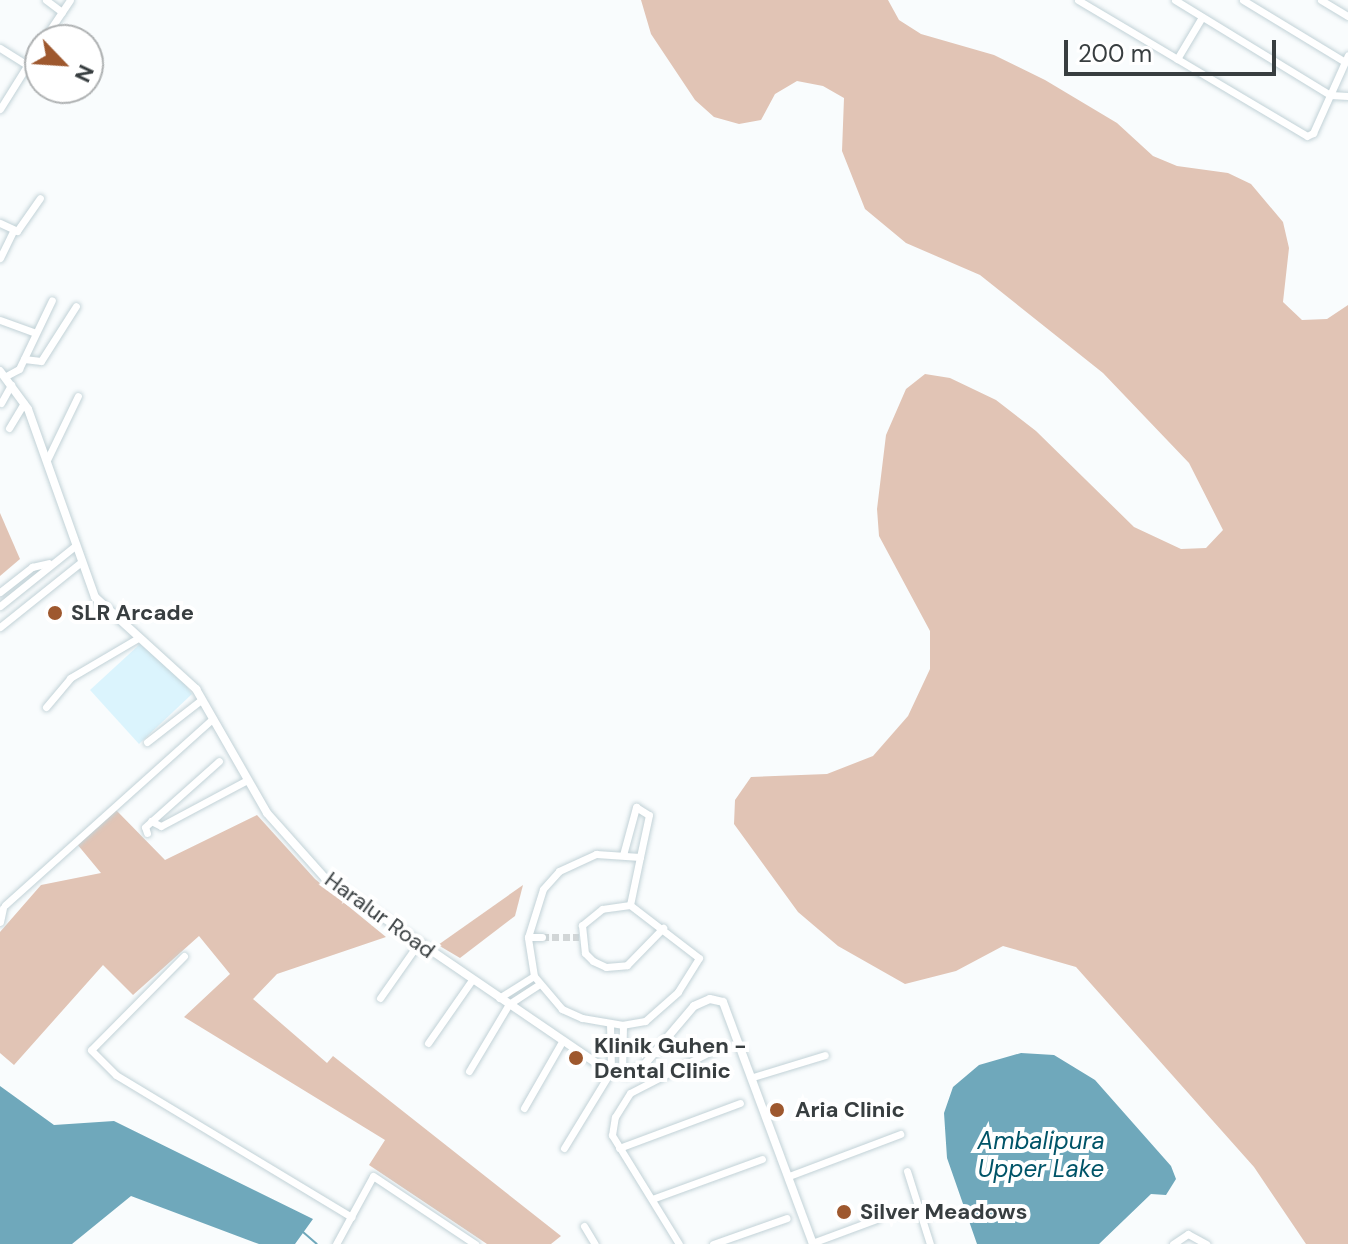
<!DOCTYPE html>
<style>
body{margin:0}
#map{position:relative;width:1348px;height:1244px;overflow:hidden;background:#f9fcfd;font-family:"DM Sans",sans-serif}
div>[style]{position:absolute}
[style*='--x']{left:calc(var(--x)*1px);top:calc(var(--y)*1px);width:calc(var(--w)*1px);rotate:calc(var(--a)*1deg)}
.built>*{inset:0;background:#dbf4fd}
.green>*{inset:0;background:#e1c4b5}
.water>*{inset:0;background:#6fa8bb}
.stream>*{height:2px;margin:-1px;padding:0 1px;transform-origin:1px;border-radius:1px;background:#6fa8bb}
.minor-tunnel>*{height:7px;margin-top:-3.5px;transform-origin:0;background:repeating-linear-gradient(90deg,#d2d6d7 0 7px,transparent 0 10.5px)}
.roads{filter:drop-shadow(0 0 2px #c2d2d7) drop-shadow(0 0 2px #c2d2d7)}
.minor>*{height:7px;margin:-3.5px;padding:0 3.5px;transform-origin:3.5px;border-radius:3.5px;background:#fff}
.tertiary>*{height:8px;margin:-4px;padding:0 4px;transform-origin:4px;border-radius:4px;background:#fff}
.dots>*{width:22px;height:22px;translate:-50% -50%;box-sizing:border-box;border:4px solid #fff;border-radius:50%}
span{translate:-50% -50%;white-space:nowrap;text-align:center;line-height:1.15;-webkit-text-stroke:8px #fff;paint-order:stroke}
.poi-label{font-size:22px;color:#383e40;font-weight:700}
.left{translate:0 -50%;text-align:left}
.street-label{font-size:22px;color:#383e40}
.water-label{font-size:24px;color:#005468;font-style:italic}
.north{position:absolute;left:24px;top:24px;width:80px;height:80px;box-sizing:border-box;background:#fff;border:2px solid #afb2b3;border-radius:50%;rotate:115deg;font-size:22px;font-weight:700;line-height:32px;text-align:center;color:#383e40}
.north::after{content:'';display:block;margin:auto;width:28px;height:36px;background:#9e582e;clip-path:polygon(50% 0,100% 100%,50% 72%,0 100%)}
.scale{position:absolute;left:1064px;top:40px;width:212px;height:36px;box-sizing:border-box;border:4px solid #383e40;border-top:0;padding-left:10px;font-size:24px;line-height:28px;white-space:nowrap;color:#383e40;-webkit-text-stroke:6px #fff;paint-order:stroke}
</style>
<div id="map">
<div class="built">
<i style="clip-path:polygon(140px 644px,175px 671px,192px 694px,139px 744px,90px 690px)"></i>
</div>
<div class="green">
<i style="clip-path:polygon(641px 0,888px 0,899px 20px,921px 34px,994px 55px,1045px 80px,1117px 123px,1153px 156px,1177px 166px,1228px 173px,1251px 184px,1283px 222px,1289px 248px,1283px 302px,1302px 320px,1327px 319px,1348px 305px,1348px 1244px,1306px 1244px,1254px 1167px,1076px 967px,1003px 946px,956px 971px,905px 984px,838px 946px,798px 912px,734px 824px,735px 800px,751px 777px,827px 774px,873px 756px,908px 716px,930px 669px,930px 631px,879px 536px,877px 509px,886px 435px,906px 389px,925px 374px,950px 378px,996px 400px,1036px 431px,1134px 527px,1181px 549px,1206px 548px,1223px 530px,1189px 463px,1103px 373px,980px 275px,906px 243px,865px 209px,842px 151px,844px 98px,823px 86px,797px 81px,775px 94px,761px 120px,739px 124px,714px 117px,695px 100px,651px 34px)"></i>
<i style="clip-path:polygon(0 513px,20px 559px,0 576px)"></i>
<i style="clip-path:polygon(116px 810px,165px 860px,257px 815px,315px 879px,386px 937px,277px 974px,253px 999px,327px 1063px,333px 1056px,561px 1236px,551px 1244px,487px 1244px,369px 1165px,385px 1140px,184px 1017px,230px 974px,199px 936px,133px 995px,103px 965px,14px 1065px,0 1053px,0 932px,41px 885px,101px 873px,77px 844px)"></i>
<i style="clip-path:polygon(523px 885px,515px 916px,460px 958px,438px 945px)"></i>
</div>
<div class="water">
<i style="clip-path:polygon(1021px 1053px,1054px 1055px,1095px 1080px,1171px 1166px,1176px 1179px,1166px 1195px,1151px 1194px,1099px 1244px,977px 1244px,947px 1158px,944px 1113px,953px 1087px,979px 1065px)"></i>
<i style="clip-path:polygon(0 1086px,54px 1125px,114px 1121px,313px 1219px,295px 1244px,259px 1244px,131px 1196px,72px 1244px,0 1244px)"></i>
</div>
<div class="stream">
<i style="--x:303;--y:1232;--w:18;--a:41"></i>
</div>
<div class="minor-tunnel">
<i style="--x:542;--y:937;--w:37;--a:0"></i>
</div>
<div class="roads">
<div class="minor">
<i style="--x:46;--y:0;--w:20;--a:37"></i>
<i style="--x:1078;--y:0;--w:266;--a:30.7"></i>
<i style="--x:1307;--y:136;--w:7;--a:-27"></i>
<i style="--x:1313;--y:133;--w:85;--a:-65.8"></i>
<i style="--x:1175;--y:0;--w:182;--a:31.5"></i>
<i style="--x:1330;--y:95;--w:18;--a:3"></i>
<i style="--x:1243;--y:0;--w:119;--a:31.3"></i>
<i style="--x:1321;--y:0;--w:31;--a:31"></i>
<i style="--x:43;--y:40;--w:48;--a:-56"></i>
<i style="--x:0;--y:48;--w:32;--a:32"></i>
<i style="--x:1177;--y:59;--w:49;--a:-59.2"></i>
<i style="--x:0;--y:109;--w:75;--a:-58"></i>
<i style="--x:0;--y:223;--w:19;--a:25"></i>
<i style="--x:17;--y:231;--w:40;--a:-55.1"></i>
<i style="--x:0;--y:258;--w:30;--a:-64"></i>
<i style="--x:0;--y:320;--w:37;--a:20"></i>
<i style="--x:24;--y:359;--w:17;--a:7"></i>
<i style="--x:41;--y:361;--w:65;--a:-57.5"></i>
<i style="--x:6;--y:376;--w:15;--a:-28"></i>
<i style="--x:19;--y:369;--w:76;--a:-64.4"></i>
<i style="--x:1;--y:403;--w:21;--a:-61"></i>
<i style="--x:9;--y:428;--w:29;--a:-59"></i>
<i style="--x:47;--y:460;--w:71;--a:-64.2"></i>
<i style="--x:0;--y:592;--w:41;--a:-38"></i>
<i style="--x:32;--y:567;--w:17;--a:-13"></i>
<i style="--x:0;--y:606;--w:96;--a:-38.7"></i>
<i style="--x:0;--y:627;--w:102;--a:-38.7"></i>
<i style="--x:46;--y:707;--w:38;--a:-50"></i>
<i style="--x:70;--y:678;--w:79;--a:-30.5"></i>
<i style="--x:147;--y:742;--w:68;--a:-37.9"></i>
<i style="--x:151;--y:821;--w:11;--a:27"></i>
<i style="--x:161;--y:826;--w:98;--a:-28.1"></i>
<i style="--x:147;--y:833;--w:6;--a:-108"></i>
<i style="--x:145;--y:827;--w:99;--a:-41.7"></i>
<i style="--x:596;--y:854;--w:44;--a:3.9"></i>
<i style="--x:640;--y:857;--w:49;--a:101.8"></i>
<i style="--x:630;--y:905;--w:87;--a:37.5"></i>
<i style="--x:699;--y:958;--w:40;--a:122"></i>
<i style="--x:678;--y:992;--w:44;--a:138.7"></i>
<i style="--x:645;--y:1021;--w:22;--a:170"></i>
<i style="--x:623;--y:1025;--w:42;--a:-170.3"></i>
<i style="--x:582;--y:1018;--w:22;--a:-156"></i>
<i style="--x:562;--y:1009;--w:43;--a:-130.3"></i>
<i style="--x:534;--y:976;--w:39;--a:-99"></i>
<i style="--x:528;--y:937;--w:50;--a:-72.6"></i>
<i style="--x:543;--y:889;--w:24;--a:-48"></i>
<i style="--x:559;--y:871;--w:41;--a:-24.7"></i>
<i style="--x:623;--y:855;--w:50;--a:-74.8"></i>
<i style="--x:636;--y:807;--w:15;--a:32"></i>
<i style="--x:649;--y:815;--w:43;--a:102.1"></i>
<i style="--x:5;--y:905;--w:277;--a:-41.9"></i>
<i style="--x:630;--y:905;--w:28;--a:172"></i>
<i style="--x:602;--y:909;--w:26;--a:141"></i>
<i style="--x:582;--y:925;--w:28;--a:84"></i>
<i style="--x:585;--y:953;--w:11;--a:45"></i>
<i style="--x:593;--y:961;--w:14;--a:25"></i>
<i style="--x:606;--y:967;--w:21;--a:-5"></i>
<i style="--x:627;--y:965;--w:52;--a:-45.8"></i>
<i style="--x:0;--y:922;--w:14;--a:-78"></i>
<i style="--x:528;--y:937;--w:14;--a:0"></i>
<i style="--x:184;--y:956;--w:132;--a:134.7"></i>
<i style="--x:91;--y:1050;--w:35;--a:45"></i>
<i style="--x:116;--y:1075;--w:275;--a:31.1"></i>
<i style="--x:380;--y:998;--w:66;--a:-54.9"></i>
<i style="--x:499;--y:998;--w:41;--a:-32.2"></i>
<i style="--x:428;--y:1043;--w:77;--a:-55.1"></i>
<i style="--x:469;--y:1071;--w:78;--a:-59.2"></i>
<i style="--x:509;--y:1004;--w:35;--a:-33"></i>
<i style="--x:622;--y:1073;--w:48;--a:-88.8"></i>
<i style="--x:753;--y:1077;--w:75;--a:-17"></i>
<i style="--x:524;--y:1108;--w:78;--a:-60.2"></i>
<i style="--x:564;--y:1148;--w:90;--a:-58.6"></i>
<i style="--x:611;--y:1071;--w:47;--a:-91.2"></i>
<i style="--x:619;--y:1148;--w:129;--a:-20.4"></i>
<i style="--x:907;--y:1171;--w:77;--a:72.5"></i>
<i style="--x:789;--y:1176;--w:119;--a:-20.7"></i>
<i style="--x:652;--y:1199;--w:117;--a:-20"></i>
<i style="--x:584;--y:1226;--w:21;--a:59"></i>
<i style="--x:812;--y:1243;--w:69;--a:-20.3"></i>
<i style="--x:336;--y:1244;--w:77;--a:-61.4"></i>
<i style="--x:373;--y:1176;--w:123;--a:33.7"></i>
<i style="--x:679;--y:1244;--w:128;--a:-121.6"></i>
<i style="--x:612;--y:1135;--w:18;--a:-81"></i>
<i style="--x:615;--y:1117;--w:28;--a:-58"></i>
<i style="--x:630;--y:1093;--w:100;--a:-27.3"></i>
<i style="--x:713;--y:1244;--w:78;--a:-19.4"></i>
<i style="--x:1173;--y:1244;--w:18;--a:-34"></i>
<i style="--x:1188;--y:1234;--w:21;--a:29"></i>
</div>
<div class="tertiary">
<i style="--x:0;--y:371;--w:47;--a:53.6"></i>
<i style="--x:28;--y:409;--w:200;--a:70.4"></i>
<i style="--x:95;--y:597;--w:137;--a:42.3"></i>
<i style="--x:196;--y:689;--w:143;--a:60.2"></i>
<i style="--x:267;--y:813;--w:87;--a:48.3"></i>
<i style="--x:325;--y:878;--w:340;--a:34.3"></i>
<i style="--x:606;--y:1070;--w:22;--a:13"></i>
<i style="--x:627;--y:1075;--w:20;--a:-30"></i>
<i style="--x:644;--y:1065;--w:77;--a:-49.7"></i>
<i style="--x:694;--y:1006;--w:17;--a:-24"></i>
<i style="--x:710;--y:999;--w:13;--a:13"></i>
<i style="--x:723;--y:1002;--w:258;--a:69.6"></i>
</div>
</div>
<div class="dots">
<i style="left:55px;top:613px;background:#9e582e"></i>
<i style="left:576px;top:1058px;background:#9e582e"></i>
<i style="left:777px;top:1110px;background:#9e582e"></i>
<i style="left:844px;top:1212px;background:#9e582e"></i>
</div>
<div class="poi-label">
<span class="left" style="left:71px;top:613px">SLR Arcade</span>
<span class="left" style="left:594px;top:1058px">Klinik Guhen -<br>Dental Clinic</span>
<span class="left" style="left:795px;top:1110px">Aria Clinic</span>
<span class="left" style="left:860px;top:1212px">Silver Meadows</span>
</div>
<div class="street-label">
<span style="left:380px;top:915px;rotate:36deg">Haralur Road</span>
</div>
<div class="water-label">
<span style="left:1041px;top:1155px">Ambalipura<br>Upper Lake</span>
</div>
<div class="north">N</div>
<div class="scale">200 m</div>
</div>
